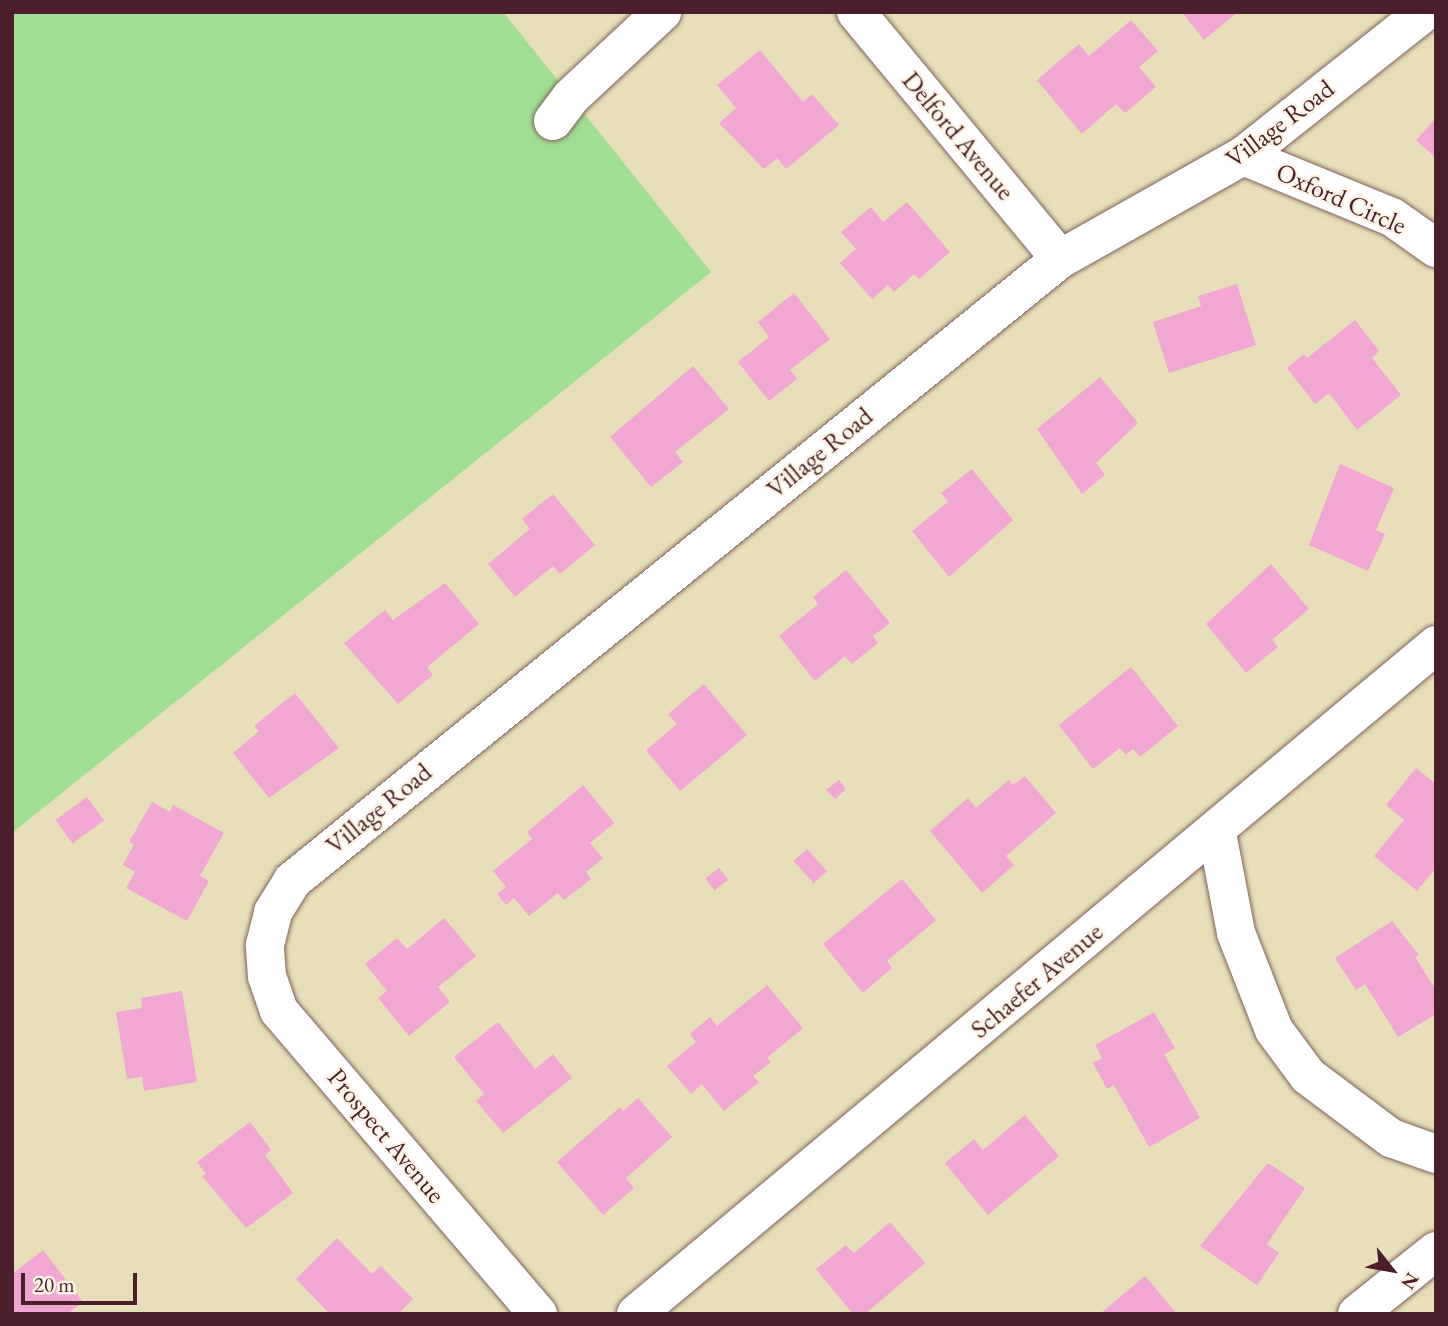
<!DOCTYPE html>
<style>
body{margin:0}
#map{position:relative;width:1448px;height:1326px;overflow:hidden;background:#e7dfb9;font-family:"EB Garamond",serif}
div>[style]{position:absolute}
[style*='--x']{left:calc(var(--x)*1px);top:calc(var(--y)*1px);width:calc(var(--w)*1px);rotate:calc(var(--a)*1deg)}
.green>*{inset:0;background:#9fde93}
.building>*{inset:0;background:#f1a6d3;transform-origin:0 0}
.roads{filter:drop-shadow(0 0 2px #81625d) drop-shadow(0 0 2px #81625d)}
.minor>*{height:38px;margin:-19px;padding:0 19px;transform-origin:19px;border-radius:19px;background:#fff}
span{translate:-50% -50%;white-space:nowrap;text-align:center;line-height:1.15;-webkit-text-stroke:5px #fcf5e5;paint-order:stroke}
.street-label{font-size:26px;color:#4a1f2b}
.frame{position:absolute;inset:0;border:14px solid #4a1f2b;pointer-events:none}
.north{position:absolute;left:1357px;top:1235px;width:70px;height:70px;-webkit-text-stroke:5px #fcf5e5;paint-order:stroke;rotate:121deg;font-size:19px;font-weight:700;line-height:28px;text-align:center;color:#4a1f2b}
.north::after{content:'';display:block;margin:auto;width:24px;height:32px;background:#4a1f2b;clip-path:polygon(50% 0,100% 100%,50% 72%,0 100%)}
.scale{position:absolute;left:21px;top:1273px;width:116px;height:32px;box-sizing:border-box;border:4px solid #4a1f2b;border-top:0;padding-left:9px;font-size:21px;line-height:24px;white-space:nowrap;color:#4a1f2b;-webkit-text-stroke:5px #fcf5e5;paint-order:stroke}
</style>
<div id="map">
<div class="green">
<i style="clip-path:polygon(12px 12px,503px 12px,711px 272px,12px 833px)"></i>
</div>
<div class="building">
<i style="clip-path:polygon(1182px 12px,1238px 12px,1204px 40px)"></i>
<i style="clip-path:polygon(1131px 20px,1158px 51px,1139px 67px,1156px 87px,1125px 113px,1116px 104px,1082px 134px,1037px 80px,1079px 44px,1089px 56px)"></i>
<i style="clip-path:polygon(760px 50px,803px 102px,812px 94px,839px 125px,786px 169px,777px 158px,764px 169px,719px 123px,736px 108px,717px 85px)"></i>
<i style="clip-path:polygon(1436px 118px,1436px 158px,1416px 140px)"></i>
<i style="clip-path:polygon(907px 202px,950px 252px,919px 279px,914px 274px,894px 292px,888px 285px,872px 299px,840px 263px,856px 249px,841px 232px,871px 207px,883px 222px)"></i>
<i style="clip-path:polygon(1237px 284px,1256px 345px,1169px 373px,1153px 322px,1201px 306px,1198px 296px)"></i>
<i style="clip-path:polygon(794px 293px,830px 339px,790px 370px,797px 379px,769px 401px,738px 362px,769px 337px,758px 322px)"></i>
<i style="clip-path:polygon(1355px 320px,1379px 351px,1372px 358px,1401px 395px,1357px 430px,1329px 393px,1315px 404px,1287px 368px,1304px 354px,1307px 358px)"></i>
<i style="clip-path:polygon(693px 366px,729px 409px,675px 452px,683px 462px,651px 487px,610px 437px)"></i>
<i style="clip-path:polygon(1100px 377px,1138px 423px,1096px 463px,1105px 475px,1082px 494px,1037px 429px)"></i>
<i style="clip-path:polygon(1340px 464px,1394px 488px,1376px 530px,1385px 534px,1368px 571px,1309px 545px)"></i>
<i style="clip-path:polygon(972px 469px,1013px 520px,949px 577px,912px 531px,948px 502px,941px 493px)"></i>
<i style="clip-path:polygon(553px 494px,595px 545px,560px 574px,553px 566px,515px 597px,488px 564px,530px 529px,522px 519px)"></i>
<i style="clip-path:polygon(1271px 564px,1309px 609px,1272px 640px,1278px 647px,1246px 673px,1206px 624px)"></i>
<i style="clip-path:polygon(846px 570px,890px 623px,873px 636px,878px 643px,852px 664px,845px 656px,815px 681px,779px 636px,818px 604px,813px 597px)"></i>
<i style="clip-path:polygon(445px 583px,479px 624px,427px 667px,433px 675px,398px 704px,344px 643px,385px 610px,393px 620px)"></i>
<i style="clip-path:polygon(1131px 667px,1178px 726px,1140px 757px,1133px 749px,1126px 755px,1120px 748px,1093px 769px,1059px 725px)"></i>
<i style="clip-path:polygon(704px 684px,747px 735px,680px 791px,646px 750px,677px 724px,668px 714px)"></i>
<i style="clip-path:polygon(295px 693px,339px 748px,269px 798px,233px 753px,259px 731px,254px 726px)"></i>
<i style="clip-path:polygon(1416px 768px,1436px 784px,1436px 868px,1417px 891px,1374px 856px,1404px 820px,1386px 805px)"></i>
<i style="clip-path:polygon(1025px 776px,1056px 813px,1006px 856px,1014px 865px,982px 893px,930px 831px,968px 798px,976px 808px,1009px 780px,1013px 785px)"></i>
<i style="clip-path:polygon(839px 780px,846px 789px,835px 799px,826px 790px)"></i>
<i style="clip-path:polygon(583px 785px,614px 823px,590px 843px,603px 858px,586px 872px,591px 879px,564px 900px,558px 893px,529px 916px,514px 898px,506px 905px,497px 894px,506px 887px,493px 871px,532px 839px,527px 832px)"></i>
<i style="left:87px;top:797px;width:29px;height:39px;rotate:54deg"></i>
<i style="clip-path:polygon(152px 802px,170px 812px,173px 805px,224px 833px,200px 876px,209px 881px,187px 921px,126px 888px,135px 872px,123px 865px,134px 844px,129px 842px)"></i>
<i style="left:807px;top:849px;width:30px;height:18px;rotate:48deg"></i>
<i style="left:719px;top:868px;width:15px;height:17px;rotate:53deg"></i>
<i style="clip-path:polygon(902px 879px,936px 920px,887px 961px,892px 968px,863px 993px,823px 944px)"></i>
<i style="clip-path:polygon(444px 918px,476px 956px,438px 987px,450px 1002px,409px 1036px,378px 998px,387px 991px,365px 964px,397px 938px,407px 949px)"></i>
<i style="clip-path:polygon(1392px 921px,1419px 955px,1415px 957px,1436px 990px,1436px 1014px,1398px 1037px,1365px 984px,1356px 990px,1335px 958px)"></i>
<i style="clip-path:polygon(767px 985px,803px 1028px,767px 1058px,771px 1062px,753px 1076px,759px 1082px,724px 1111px,702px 1084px,691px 1094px,667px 1066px,696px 1042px,690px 1034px,710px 1017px,717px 1026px)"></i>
<i style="clip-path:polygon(182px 991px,197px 1082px,144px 1091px,142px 1077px,127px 1079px,116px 1012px,142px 1008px,141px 998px)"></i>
<i style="clip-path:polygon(1154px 1012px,1175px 1048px,1164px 1054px,1200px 1118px,1149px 1147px,1114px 1085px,1107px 1089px,1093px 1063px,1102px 1058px,1095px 1045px)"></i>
<i style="clip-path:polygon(498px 1022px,535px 1069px,553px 1054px,572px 1078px,503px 1133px,476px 1101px,484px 1094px,454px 1057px)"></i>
<i style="clip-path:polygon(638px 1098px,672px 1137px,626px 1178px,634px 1188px,603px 1215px,557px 1162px,620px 1107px,623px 1111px)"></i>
<i style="clip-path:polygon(1025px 1115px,1059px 1156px,988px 1215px,945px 1163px,974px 1139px,983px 1150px)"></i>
<i style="clip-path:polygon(250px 1122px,271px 1150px,265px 1155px,293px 1193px,246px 1228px,202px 1176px,206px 1174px,197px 1162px)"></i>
<i style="clip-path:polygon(1268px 1163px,1305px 1188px,1267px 1244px,1279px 1253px,1257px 1285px,1200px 1246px)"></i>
<i style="clip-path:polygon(890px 1222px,925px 1263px,865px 1314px,853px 1314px,816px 1269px,846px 1245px,854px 1253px)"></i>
<i style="clip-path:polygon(337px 1238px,372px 1274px,381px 1266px,413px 1299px,398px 1314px,330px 1314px,296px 1279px)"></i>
<i style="clip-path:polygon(43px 1250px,83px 1302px,67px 1314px,12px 1314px,12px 1274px)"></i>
<i style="clip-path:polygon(1145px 1276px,1177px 1314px,1100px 1314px)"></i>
</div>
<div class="roads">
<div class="minor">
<i style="--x:856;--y:12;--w:320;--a:50.4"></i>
<i style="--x:553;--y:121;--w:30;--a:-53"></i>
<i style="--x:571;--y:97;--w:125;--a:-43"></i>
<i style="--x:1243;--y:156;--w:161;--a:22.3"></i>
<i style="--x:1392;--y:217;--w:54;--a:35.2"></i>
<i style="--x:1217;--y:833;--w:102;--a:79.2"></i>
<i style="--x:1236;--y:933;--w:104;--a:68.6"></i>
<i style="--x:1274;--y:1030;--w:57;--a:53.5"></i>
<i style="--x:1308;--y:1076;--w:104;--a:36.8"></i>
<i style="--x:1391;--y:1138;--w:48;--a:19.6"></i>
<i style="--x:538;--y:1314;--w:399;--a:-130.5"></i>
<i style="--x:279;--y:1011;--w:36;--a:-109"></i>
<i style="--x:267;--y:977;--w:32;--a:-94"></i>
<i style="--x:265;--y:945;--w:34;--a:-76"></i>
<i style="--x:273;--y:912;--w:36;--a:-58"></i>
<i style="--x:292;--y:881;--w:988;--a:-39"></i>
<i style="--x:1060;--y:259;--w:210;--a:-29.4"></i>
<i style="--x:1243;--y:156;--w:232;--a:-38.4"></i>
<i style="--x:636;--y:1314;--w:1043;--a:-39.9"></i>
<i style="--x:1357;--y:1314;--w:101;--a:-38.6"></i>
</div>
</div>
<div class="street-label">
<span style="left:1280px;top:124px;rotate:-37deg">Village Road</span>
<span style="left:958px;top:136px;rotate:50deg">Delford Avenue</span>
<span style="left:1341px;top:199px;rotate:24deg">Oxford Circle</span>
<span style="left:820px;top:453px;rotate:-39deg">Village Road</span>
<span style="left:379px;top:809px;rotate:-39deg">Village Road</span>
<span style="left:1037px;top:981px;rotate:-40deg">Schaefer Avenue</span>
<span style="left:386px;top:1136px;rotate:50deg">Prospect Avenue</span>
</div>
<div class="frame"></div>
<div class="north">N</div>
<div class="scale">20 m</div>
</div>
